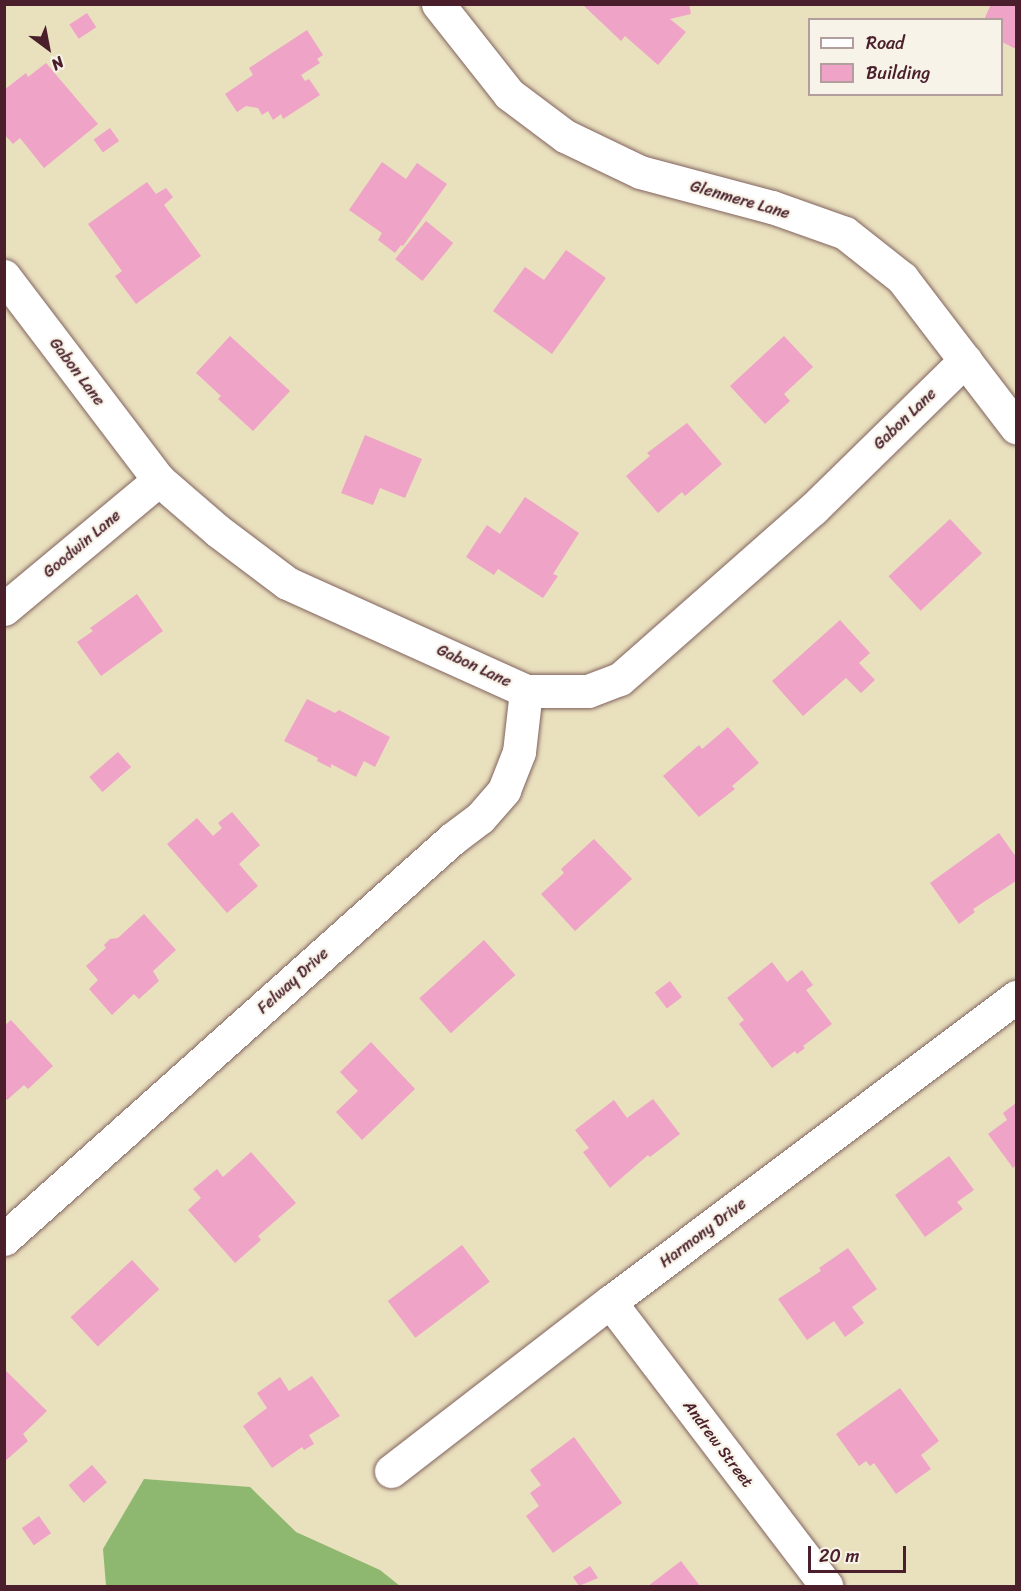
<!DOCTYPE html>
<style>
body{margin:0}
#map{position:relative;width:1021px;height:1591px;overflow:hidden;background:#e9e0be;font-family:Sriracha,sans-serif}
div>[style]{position:absolute}
[style*='--x']{left:calc(var(--x)*1px);top:calc(var(--y)*1px);width:calc(var(--w)*1px);rotate:calc(var(--a)*1deg)}
.forest>*{inset:0;background:#8eb86f}
.building>*{inset:0;background:#eea3c7;transform-origin:0 0}
.roads{filter:drop-shadow(0 0 2px #82635e) drop-shadow(0 0 2px #82635e)}
.minor>*{height:33px;margin:-16.5px;padding:0 16.5px;transform-origin:16.5px;border-radius:16.5px;background:#fff}
span{translate:-50% -50%;white-space:nowrap;text-align:center;line-height:1.15;-webkit-text-stroke:4.5px #f7f3e8;paint-order:stroke}
.street-label{font-size:16px;color:#4a1f2b}
.frame{position:absolute;inset:0;border:6px solid #4a1f2b;pointer-events:none}
.legend{position:absolute;left:808px;top:18px;width:195px;height:78px;box-sizing:border-box;background:#f7f3e8;border:2px solid #b29e9c;margin:0;padding:8px 10px;list-style:none;font-size:18px;color:#4a1f2b}
.legend li{display:flex;align-items:center;gap:12px;height:30px}
.legend b{width:30px;border:2px solid #b29e9c}
.north{position:absolute;left:18px;top:18px;width:60px;height:60px;-webkit-text-stroke:4px #f7f3e8;paint-order:stroke;rotate:148deg;font-size:16px;font-weight:700;line-height:24px;text-align:center;color:#4a1f2b}
.north::after{content:'';display:block;margin:auto;width:21px;height:27px;background:#4a1f2b;clip-path:polygon(50% 0,100% 100%,50% 72%,0 100%)}
.scale{position:absolute;left:808px;top:1546px;width:98px;height:27px;box-sizing:border-box;border:3px solid #4a1f2b;border-top:0;padding-left:8px;font-size:18px;line-height:21px;white-space:nowrap;color:#4a1f2b;-webkit-text-stroke:4px #f7f3e8;paint-order:stroke}
</style>
<div id="map">
<div class="forest">
<i style="clip-path:polygon(144px 1479px,250px 1487px,296px 1532px,380px 1570px,400px 1586px,106px 1586px,103px 1549px)"></i>
</div>
<div class="building">
<i style="clip-path:polygon(582px 4px,689px 4px,691px 14px,670px 19px,686px 32px,658px 65px,625px 36px,621px 41px)"></i>
<i style="clip-path:polygon(991px 4px,1016px 4px,1016px 49px,1002px 42px,1002px 20px,984px 20px)"></i>
<i style="left:87px;top:13px;width:17px;height:21px;rotate:57deg"></i>
<i style="clip-path:polygon(307px 30px,323px 55px,317px 59px,320px 63px,301px 75px,305px 81px,309px 79px,320px 95px,283px 119px,281px 114px,273px 120px,268px 111px,262px 115px,258px 108px,246px 106px,237px 112px,225px 94px,253px 75px,249px 68px)"></i>
<i style="clip-path:polygon(46px 63px,98px 124px,44px 168px,20px 138px,13px 144px,4px 134px,4px 90px,26px 73px,28px 77px)"></i>
<i style="left:110px;top:128px;width:16px;height:20px;rotate:55deg"></i>
<i style="clip-path:polygon(382px 162px,406px 179px,417px 163px,447px 184px,403px 246px,401px 245px,395px 253px,378px 240px,382px 233px,349px 210px)"></i>
<i style="clip-path:polygon(147px 182px,156px 194px,166px 188px,173px 197px,164px 205px,201px 256px,136px 304px,115px 276px,122px 271px,88px 224px)"></i>
<i style="left:426px;top:221px;width:35px;height:49px;rotate:39deg"></i>
<i style="clip-path:polygon(566px 250px,606px 278px,552px 354px,493px 311px,525px 267px,544px 280px)"></i>
<i style="clip-path:polygon(230px 336px,290px 391px,253px 431px,218px 399px,221px 396px,196px 373px)"></i>
<i style="clip-path:polygon(784px 336px,813px 367px,784px 394px,790px 401px,765px 424px,730px 386px)"></i>
<i style="clip-path:polygon(687px 423px,722px 464px,685px 496px,682px 492px,658px 513px,626px 476px,650px 456px,647px 453px)"></i>
<i style="clip-path:polygon(365px 435px,422px 459px,405px 498px,380px 488px,373px 505px,341px 493px)"></i>
<i style="clip-path:polygon(525px 497px,579px 533px,553px 574px,558px 576px,543px 598px,498px 569px,494px 575px,466px 557px,487px 525px,500px 534px)"></i>
<i style="left:950px;top:519px;width:47px;height:84px;rotate:47deg"></i>
<i style="clip-path:polygon(137px 594px,163px 631px,101px 676px,77px 642px,93px 631px,90px 628px)"></i>
<i style="clip-path:polygon(840px 620px,870px 653px,859px 663px,875px 680px,861px 693px,846px 678px,803px 716px,772px 681px)"></i>
<i style="clip-path:polygon(307px 699px,335px 713px,339px 710px,390px 737px,375px 767px,364px 761px,356px 777px,331px 764px,331px 768px,317px 761px,318px 758px,284px 741px)"></i>
<i style="clip-path:polygon(728px 727px,759px 763px,732px 786px,735px 789px,699px 817px,663px 776px,699px 745px,702px 749px)"></i>
<i style="left:118px;top:752px;width:20px;height:38px;rotate:49deg"></i>
<i style="clip-path:polygon(232px 812px,260px 845px,239px 864px,258px 886px,227px 913px,167px 844px,197px 818px,213px 836px,222px 828px,218px 823px)"></i>
<i style="clip-path:polygon(999px 833px,1016px 857px,1016px 881px,973px 909px,975px 912px,959px 924px,930px 883px)"></i>
<i style="clip-path:polygon(594px 839px,632px 879px,575px 931px,541px 894px,564px 873px,561px 869px)"></i>
<i style="clip-path:polygon(144px 914px,176px 950px,153px 971px,159px 981px,139px 999px,134px 994px,112px 1015px,89px 989px,98px 980px,86px 966px,106px 948px,104px 945px,110px 939px,118px 938px)"></i>
<i style="left:484px;top:940px;width:47px;height:87px;rotate:48deg"></i>
<i style="clip-path:polygon(772px 962px,787px 982px,802px 970px,813px 985px,806px 990px,832px 1024px,803px 1046px,805px 1048px,797px 1054px,795px 1051px,772px 1068px,739px 1024px,744px 1020px,727px 998px)"></i>
<i style="left:670px;top:981px;width:20px;height:19px;rotate:53deg"></i>
<i style="clip-path:polygon(11px 1020px,53px 1066px,28px 1089px,24px 1085px,7px 1100px,4px 1097px,4px 1026px)"></i>
<i style="clip-path:polygon(371px 1042px,415px 1089px,362px 1140px,336px 1112px,358px 1091px,340px 1072px)"></i>
<i style="clip-path:polygon(653px 1099px,680px 1134px,650px 1157px,648px 1155px,610px 1188px,583px 1152px,589px 1148px,575px 1130px,614px 1100px,627px 1118px)"></i>
<i style="clip-path:polygon(1016px 1103px,1016px 1165px,1013px 1168px,988px 1134px,1007px 1120px,1003px 1113px)"></i>
<i style="clip-path:polygon(251px 1152px,296px 1203px,258px 1236px,261px 1240px,235px 1263px,188px 1210px,201px 1198px,193px 1189px,217px 1169px,223px 1177px)"></i>
<i style="clip-path:polygon(949px 1156px,974px 1190px,957px 1202px,963px 1209px,925px 1237px,895px 1195px)"></i>
<i style="left:462px;top:1245px;width:46px;height:93px;rotate:53deg"></i>
<i style="clip-path:polygon(848px 1248px,877px 1289px,852px 1307px,864px 1323px,845px 1337px,834px 1321px,807px 1340px,778px 1299px,821px 1271px,819px 1268px)"></i>
<i style="left:132px;top:1260px;width:40px;height:84px;rotate:47deg"></i>
<i style="clip-path:polygon(4px 1369px,47px 1411px,23px 1434px,28px 1441px,4px 1462px)"></i>
<i style="clip-path:polygon(312px 1376px,340px 1416px,309px 1435px,314px 1444px,304px 1450px,302px 1447px,272px 1468px,243px 1426px,267px 1408px,257px 1393px,280px 1377px,289px 1391px)"></i>
<i style="clip-path:polygon(900px 1388px,939px 1441px,921px 1455px,931px 1469px,896px 1494px,874px 1463px,870px 1466px,866px 1461px,859px 1466px,836px 1434px)"></i>
<i style="clip-path:polygon(574px 1437px,622px 1503px,553px 1553px,526px 1516px,539px 1506px,530px 1493px,541px 1485px,530px 1470px)"></i>
<i style="left:92px;top:1465px;width:23px;height:31px;rotate:49deg"></i>
<i style="left:39px;top:1516px;width:21px;height:21px;rotate:55deg"></i>
<i style="clip-path:polygon(681px 1561px,700px 1586px,648px 1586px)"></i>
<i style="clip-path:polygon(590px 1566px,598px 1578px,579px 1586px,573px 1577px)"></i>
</div>
<div class="roads">
<div class="minor">
<i style="--x:438;--y:4;--w:115;--a:51.7"></i>
<i style="--x:509;--y:94;--w:70;--a:36.9"></i>
<i style="--x:565;--y:136;--w:83;--a:25.6"></i>
<i style="--x:640;--y:172;--w:137;--a:14.9"></i>
<i style="--x:772;--y:207;--w:77;--a:19.6"></i>
<i style="--x:845;--y:233;--w:73;--a:38.3"></i>
<i style="--x:902;--y:278;--w:188;--a:52.6"></i>
<i style="--x:4;--y:276;--w:256;--a:52.8"></i>
<i style="--x:159;--y:480;--w:78;--a:40.8"></i>
<i style="--x:218;--y:531;--w:86;--a:37"></i>
<i style="--x:287;--y:583;--w:262;--a:24.3"></i>
<i style="--x:526;--y:691;--w:62;--a:0"></i>
<i style="--x:588;--y:691;--w:34;--a:-21"></i>
<i style="--x:620;--y:679;--w:257;--a:-41.4"></i>
<i style="--x:813;--y:509;--w:213;--a:-44.4"></i>
<i style="--x:4;--y:609;--w:202;--a:-39.8"></i>
<i style="--x:4;--y:1239;--w:601;--a:-41.76"></i>
<i style="--x:452;--y:839;--w:35;--a:-37"></i>
<i style="--x:480;--y:818;--w:37;--a:-49"></i>
<i style="--x:504;--y:790;--w:41;--a:-68.5"></i>
<i style="--x:519;--y:752;--w:61;--a:-83.5"></i>
<i style="--x:610;--y:1302;--w:357;--a:52.7"></i>
<i style="--x:391;--y:1471;--w:277;--a:-37.7"></i>
<i style="--x:610;--y:1302;--w:508;--a:-36.92"></i>
</div>
</div>
<div class="street-label">
<span style="left:740px;top:200px;rotate:16deg">Glenmere Lane</span>
<span style="left:77px;top:372px;rotate:53deg">Gabon Lane</span>
<span style="left:905px;top:419px;rotate:-44deg">Gabon Lane</span>
<span style="left:82px;top:544px;rotate:-40deg">Goodwin Lane</span>
<span style="left:474px;top:666px;rotate:25deg">Gabon Lane</span>
<span style="left:293px;top:981px;rotate:-42deg">Felway Drive</span>
<span style="left:703px;top:1233px;rotate:-37deg">Harmony Drive</span>
<span style="left:718px;top:1444px;rotate:53deg">Andrew Street</span>
</div>
<div class="frame"></div>
<ul class="legend">
<li><b style="height:8px;background:#fff"></b>Road</li>
<li><b style="height:16px;background:#eea3c7"></b>Building</li>
</ul>
<div class="north">N</div>
<div class="scale">20 m</div>
</div>
